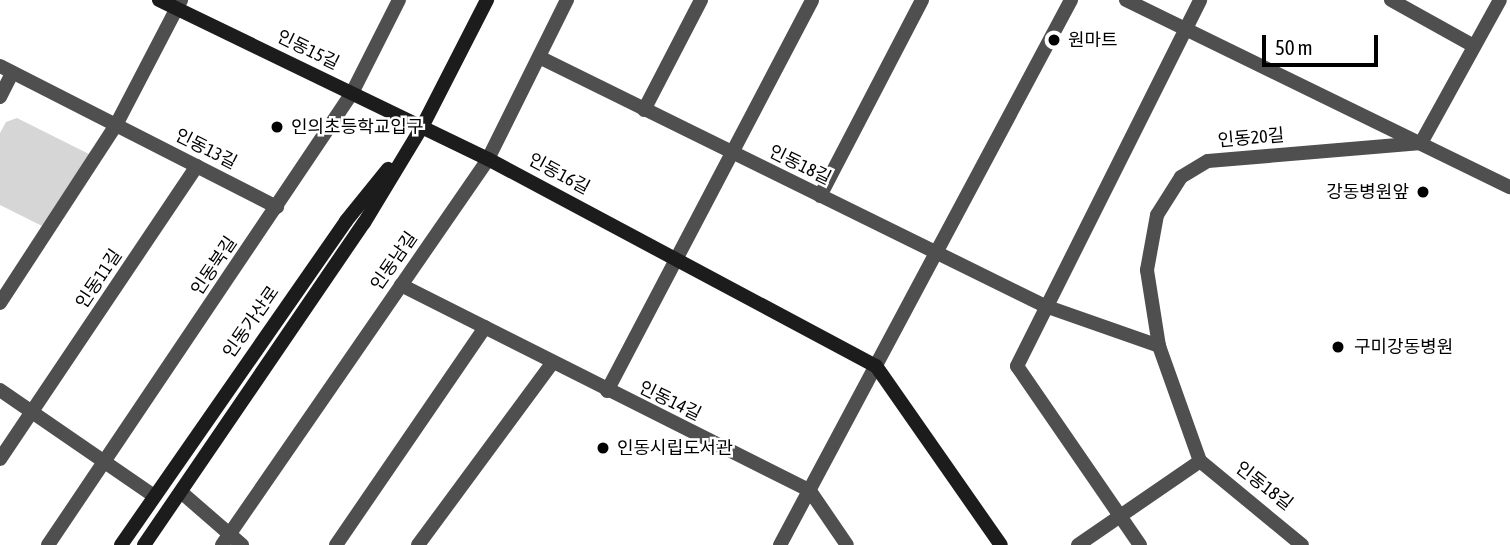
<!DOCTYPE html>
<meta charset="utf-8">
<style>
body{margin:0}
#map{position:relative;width:1510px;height:545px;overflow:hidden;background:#fff;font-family:"Asap Condensed","Noto Sans KR",sans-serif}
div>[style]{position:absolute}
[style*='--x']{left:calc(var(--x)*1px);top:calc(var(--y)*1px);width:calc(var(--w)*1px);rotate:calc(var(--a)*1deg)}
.green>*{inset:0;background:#d6d6d6}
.street>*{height:14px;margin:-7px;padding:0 7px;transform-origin:7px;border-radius:7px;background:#4f4f4f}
.secondary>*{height:14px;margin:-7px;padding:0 7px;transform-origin:7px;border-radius:7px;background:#1c1c1c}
.dots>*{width:19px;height:19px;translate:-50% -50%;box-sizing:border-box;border:4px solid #fff;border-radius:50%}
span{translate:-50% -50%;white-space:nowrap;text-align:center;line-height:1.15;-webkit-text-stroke:5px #fff;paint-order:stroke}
.poi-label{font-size:18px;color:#000}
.left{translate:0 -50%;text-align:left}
.right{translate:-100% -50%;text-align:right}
.street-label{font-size:18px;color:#000}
.scale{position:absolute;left:1262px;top:35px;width:116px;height:32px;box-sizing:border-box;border:4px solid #000;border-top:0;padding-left:9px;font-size:21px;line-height:24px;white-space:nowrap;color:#000;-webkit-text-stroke:5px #fff;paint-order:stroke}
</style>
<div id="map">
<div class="green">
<i style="clip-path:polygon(17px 118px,97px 158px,48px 229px,0 205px,0 133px,6px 122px)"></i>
</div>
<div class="street">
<i style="--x:1126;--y:0;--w:427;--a:26"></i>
<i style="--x:1391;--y:0;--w:95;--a:29"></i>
<i style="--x:539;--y:57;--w:564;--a:26.2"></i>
<i style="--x:1045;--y:306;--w:121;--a:19.3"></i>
<i style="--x:1159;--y:346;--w:122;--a:70.4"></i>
<i style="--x:1200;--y:461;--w:132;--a:39.5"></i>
<i style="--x:0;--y:66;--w:311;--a:27"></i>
<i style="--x:0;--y:97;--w:27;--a:-63"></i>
<i style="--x:644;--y:110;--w:124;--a:-62.6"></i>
<i style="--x:820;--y:196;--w:221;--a:-62.5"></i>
<i style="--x:401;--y:285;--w:458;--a:26.7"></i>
<i style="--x:810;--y:491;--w:65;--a:55.6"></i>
<i style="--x:0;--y:303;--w:212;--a:-56.9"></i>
<i style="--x:116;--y:125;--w:141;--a:-62.5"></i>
<i style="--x:1159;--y:346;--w:77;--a:-99"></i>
<i style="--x:1147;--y:270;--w:56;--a:-79.7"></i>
<i style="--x:1157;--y:215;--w:45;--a:-57.7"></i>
<i style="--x:1181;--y:177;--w:31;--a:-31"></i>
<i style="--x:1208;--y:161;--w:214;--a:-4.8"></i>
<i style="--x:1421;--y:143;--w:163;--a:-61.1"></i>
<i style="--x:0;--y:390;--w:187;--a:34.5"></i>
<i style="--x:607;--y:391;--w:441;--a:-62.3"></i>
<i style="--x:0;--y:459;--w:353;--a:-56.1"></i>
<i style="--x:181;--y:492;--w:81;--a:41"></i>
<i style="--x:48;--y:545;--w:545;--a:-56.08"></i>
<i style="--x:352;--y:93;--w:104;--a:-63.2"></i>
<i style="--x:222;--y:545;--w:469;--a:-55.4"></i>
<i style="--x:488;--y:159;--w:178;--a:-63.6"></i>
<i style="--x:336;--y:545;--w:264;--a:-55.6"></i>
<i style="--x:418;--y:545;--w:227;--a:-53.6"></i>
<i style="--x:780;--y:545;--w:618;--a:-61.9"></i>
<i style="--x:1078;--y:545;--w:148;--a:-34.5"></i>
<i style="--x:1140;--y:545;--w:217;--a:-124.5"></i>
<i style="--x:1017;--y:366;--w:409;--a:-63.4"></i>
</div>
<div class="secondary">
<i style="--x:159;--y:0;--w:365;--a:25.8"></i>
<i style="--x:488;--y:159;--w:440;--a:28.1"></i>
<i style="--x:876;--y:366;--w:218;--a:55.1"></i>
<i style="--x:121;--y:545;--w:394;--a:-55.2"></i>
<i style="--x:346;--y:221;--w:67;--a:-51.1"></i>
<i style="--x:144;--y:545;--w:390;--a:-55.7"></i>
<i style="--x:364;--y:223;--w:112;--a:-58.9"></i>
<i style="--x:422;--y:127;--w:143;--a:-62.9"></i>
</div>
<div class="dots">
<i style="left:1054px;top:40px;background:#000"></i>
<i style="left:277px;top:127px;background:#000"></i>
<i style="left:1423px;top:192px;background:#000"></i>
<i style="left:1338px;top:347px;background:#000"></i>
<i style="left:603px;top:448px;background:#000"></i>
</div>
<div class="poi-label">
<span class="left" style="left:1068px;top:40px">원마트</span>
<span class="left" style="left:291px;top:127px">인의초등학교입구</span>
<span class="right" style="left:1409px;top:192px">강동병원앞</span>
<span class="left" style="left:1354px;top:347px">구미강동병원</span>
<span class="left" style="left:617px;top:448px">인동시립도서관</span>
</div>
<div class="street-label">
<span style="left:308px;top:50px;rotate:26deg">인동15길</span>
<span style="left:1251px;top:138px;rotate:-5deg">인동20길</span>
<span style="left:206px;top:149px;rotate:27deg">인동13길</span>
<span style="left:800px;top:165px;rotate:26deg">인동18길</span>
<span style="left:559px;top:174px;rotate:28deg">인동16길</span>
<span style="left:394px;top:261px;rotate:-55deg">인동남길</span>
<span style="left:214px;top:266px;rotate:-56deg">인동북길</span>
<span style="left:99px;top:279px;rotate:-56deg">인동11길</span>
<span style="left:251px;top:322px;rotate:-55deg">인동가산로</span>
<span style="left:670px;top:401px;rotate:26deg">인동14길</span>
<span style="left:1264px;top:486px;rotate:38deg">인동18길</span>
</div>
<div class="scale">50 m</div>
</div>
